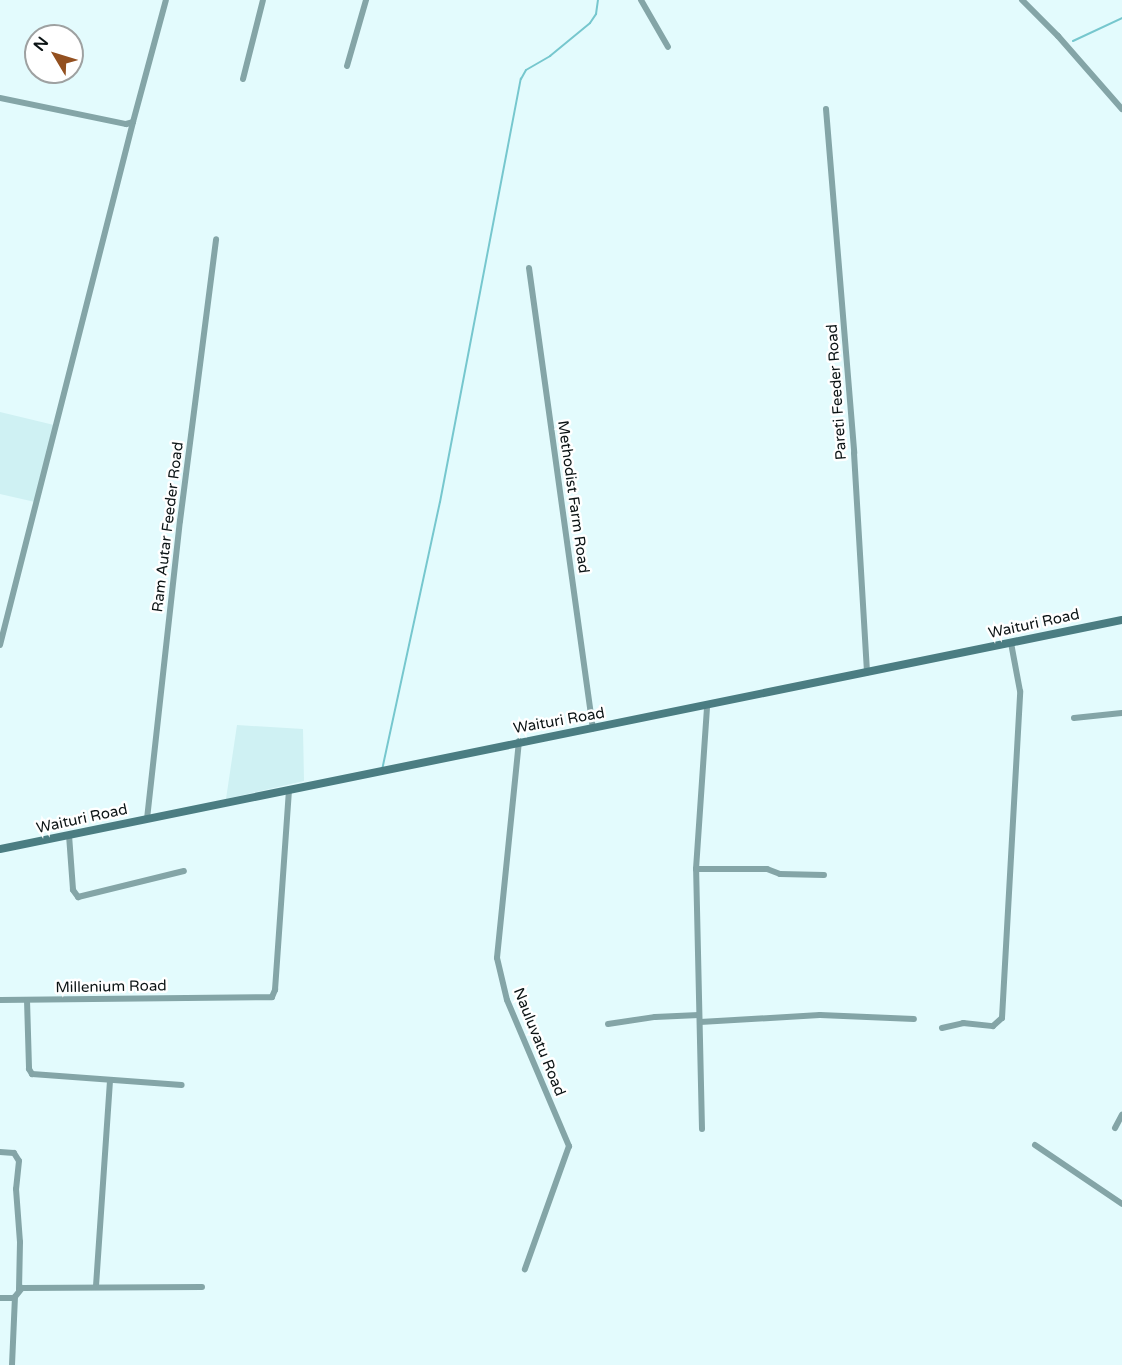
<!DOCTYPE html>
<style>
body{margin:0}
#map{position:relative;width:1122px;height:1365px;overflow:hidden;background:#e3fbfd;font-family:"Varela Round",sans-serif}
div>[style]{position:absolute}
[style*='--x']{left:calc(var(--x)*1px);top:calc(var(--y)*1px);width:calc(var(--w)*1px);rotate:calc(var(--a)*1deg)}
.built>*{inset:0;background:#cff1f3}
.stream>*{height:2px;margin:-1px;padding:0 1px;transform-origin:1px;border-radius:1px;background:#76c7ce}
.minor>*{height:6px;margin:-3px;padding:0 3px;transform-origin:3px;border-radius:3px;background:#84a5a7}
.secondary>*{height:8px;margin:-4px;padding:0 4px;transform-origin:4px;border-radius:4px;background:#4b7d82}
span{translate:-50% -50%;white-space:nowrap;text-align:center;line-height:1.15;-webkit-text-stroke:5px #fff;paint-order:stroke}
.street-label{font-size:15px;color:#0c1415}
.north{position:absolute;left:24px;top:24px;width:60px;height:60px;box-sizing:border-box;background:#fff;border:2px solid #9ea1a1;border-radius:50%;rotate:308deg;font-size:16px;font-weight:700;line-height:24px;text-align:center;color:#0c1415}
.north::after{content:'';display:block;margin:auto;width:21px;height:27px;background:#935020;clip-path:polygon(50% 0,100% 100%,50% 72%,0 100%)}
</style>
<div id="map">
<div class="built">
<i style="clip-path:polygon(0 412px,54px 425px,35px 502px,0 494px)"></i>
<i style="clip-path:polygon(237px 725px,303px 729px,304px 781px,226px 799px)"></i>
</div>
<div class="stream">
<i style="--x:1073;--y:41;--w:54;--a:-25.1"></i>
<i style="--x:382;--y:770;--w:274;--a:-77.8"></i>
<i style="--x:440;--y:502;--w:431;--a:-79.2"></i>
<i style="--x:521;--y:79;--w:10;--a:-61"></i>
<i style="--x:526;--y:70;--w:28;--a:-30"></i>
<i style="--x:550;--y:56;--w:52;--a:-39.5"></i>
<i style="--x:590;--y:23;--w:11;--a:-56"></i>
<i style="--x:596;--y:14;--w:14;--a:-82"></i>
</div>
<div class="minor">
<i style="--x:641;--y:0;--w:54;--a:60.1"></i>
<i style="--x:1022;--y:0;--w:51;--a:45"></i>
<i style="--x:1058;--y:36;--w:97;--a:48.8"></i>
<i style="--x:347;--y:66;--w:69;--a:-73.9"></i>
<i style="--x:243;--y:79;--w:81;--a:-75.8"></i>
<i style="--x:0;--y:98;--w:129;--a:11.7"></i>
<i style="--x:126;--y:124;--w:7;--a:-16"></i>
<i style="--x:133;--y:122;--w:126;--a:-74.9"></i>
<i style="--x:826;--y:109;--w:345;--a:85.3"></i>
<i style="--x:854;--y:453;--w:220;--a:86.6"></i>
<i style="--x:529;--y:268;--w:465;--a:82.1"></i>
<i style="--x:0;--y:645;--w:540;--a:-75.73"></i>
<i style="--x:1074;--y:718;--w:48;--a:-5.9"></i>
<i style="--x:519;--y:741;--w:218;--a:95.8"></i>
<i style="--x:497;--y:958;--w:43;--a:76.6"></i>
<i style="--x:507;--y:1000;--w:159;--a:67"></i>
<i style="--x:569;--y:1146;--w:131;--a:109.7"></i>
<i style="--x:147;--y:819;--w:300;--a:-83.7"></i>
<i style="--x:180;--y:521;--w:284;--a:-82.7"></i>
<i style="--x:69;--y:835;--w:55;--a:85.8"></i>
<i style="--x:73;--y:890;--w:9;--a:54"></i>
<i style="--x:78;--y:897;--w:109;--a:-13.8"></i>
<i style="--x:696;--y:869;--w:71;--a:0"></i>
<i style="--x:767;--y:869;--w:14;--a:21"></i>
<i style="--x:780;--y:874;--w:44;--a:1.3"></i>
<i style="--x:0;--y:1000;--w:272;--a:-0.6"></i>
<i style="--x:272;--y:997;--w:8;--a:-67"></i>
<i style="--x:275;--y:990;--w:201;--a:-86"></i>
<i style="--x:27;--y:1000;--w:69;--a:88.3"></i>
<i style="--x:29;--y:1069;--w:6;--a:59"></i>
<i style="--x:32;--y:1074;--w:150;--a:4.2"></i>
<i style="--x:700;--y:1022;--w:120;--a:-3.3"></i>
<i style="--x:820;--y:1015;--w:94;--a:2.4"></i>
<i style="--x:608;--y:1024;--w:48;--a:-8.5"></i>
<i style="--x:655;--y:1017;--w:44;--a:-2.6"></i>
<i style="--x:942;--y:1028;--w:22;--a:-13"></i>
<i style="--x:963;--y:1023;--w:30;--a:6"></i>
<i style="--x:993;--y:1026;--w:12;--a:-42"></i>
<i style="--x:1002;--y:1018;--w:327;--a:-86.8"></i>
<i style="--x:1020;--y:691;--w:49;--a:-100.6"></i>
<i style="--x:1115;--y:1128;--w:15;--a:-62"></i>
<i style="--x:702;--y:1129;--w:260;--a:-91.3"></i>
<i style="--x:696;--y:869;--w:163;--a:-86.1"></i>
<i style="--x:1035;--y:1145;--w:105;--a:34.1"></i>
<i style="--x:0;--y:1152;--w:14;--a:4"></i>
<i style="--x:14;--y:1153;--w:9;--a:58"></i>
<i style="--x:19;--y:1161;--w:28;--a:96"></i>
<i style="--x:16;--y:1189;--w:53;--a:85.7"></i>
<i style="--x:20;--y:1242;--w:48;--a:91.2"></i>
<i style="--x:96;--y:1286;--w:205;--a:-86.1"></i>
<i style="--x:0;--y:1298;--w:14;--a:0"></i>
<i style="--x:14;--y:1298;--w:13;--a:-51"></i>
<i style="--x:22;--y:1288;--w:180;--a:-0.3"></i>
<i style="--x:12;--y:1365;--w:68;--a:-87.5"></i>
</div>
<div class="secondary">
<i style="--x:0;--y:849;--w:1145;--a:-11.54"></i>
</div>
<div class="street-label">
<span style="left:837px;top:392px;rotate:-94deg">Pareti Feeder Road</span>
<span style="left:573px;top:497px;rotate:82deg">Methodist Farm Road</span>
<span style="left:168px;top:527px;rotate:-83deg">Ram Autar Feeder Road</span>
<span style="left:1034px;top:624px;rotate:-12deg">Waituri Road</span>
<span style="left:559px;top:721px;rotate:-10deg">Waituri Road</span>
<span style="left:82px;top:819px;rotate:-12deg">Waituri Road</span>
<span style="left:111px;top:987px;rotate:-1deg">Millenium Road</span>
<span style="left:539px;top:1042px;rotate:68deg">Nauluvatu Road</span>
</div>
<div class="north">N</div>
</div>
